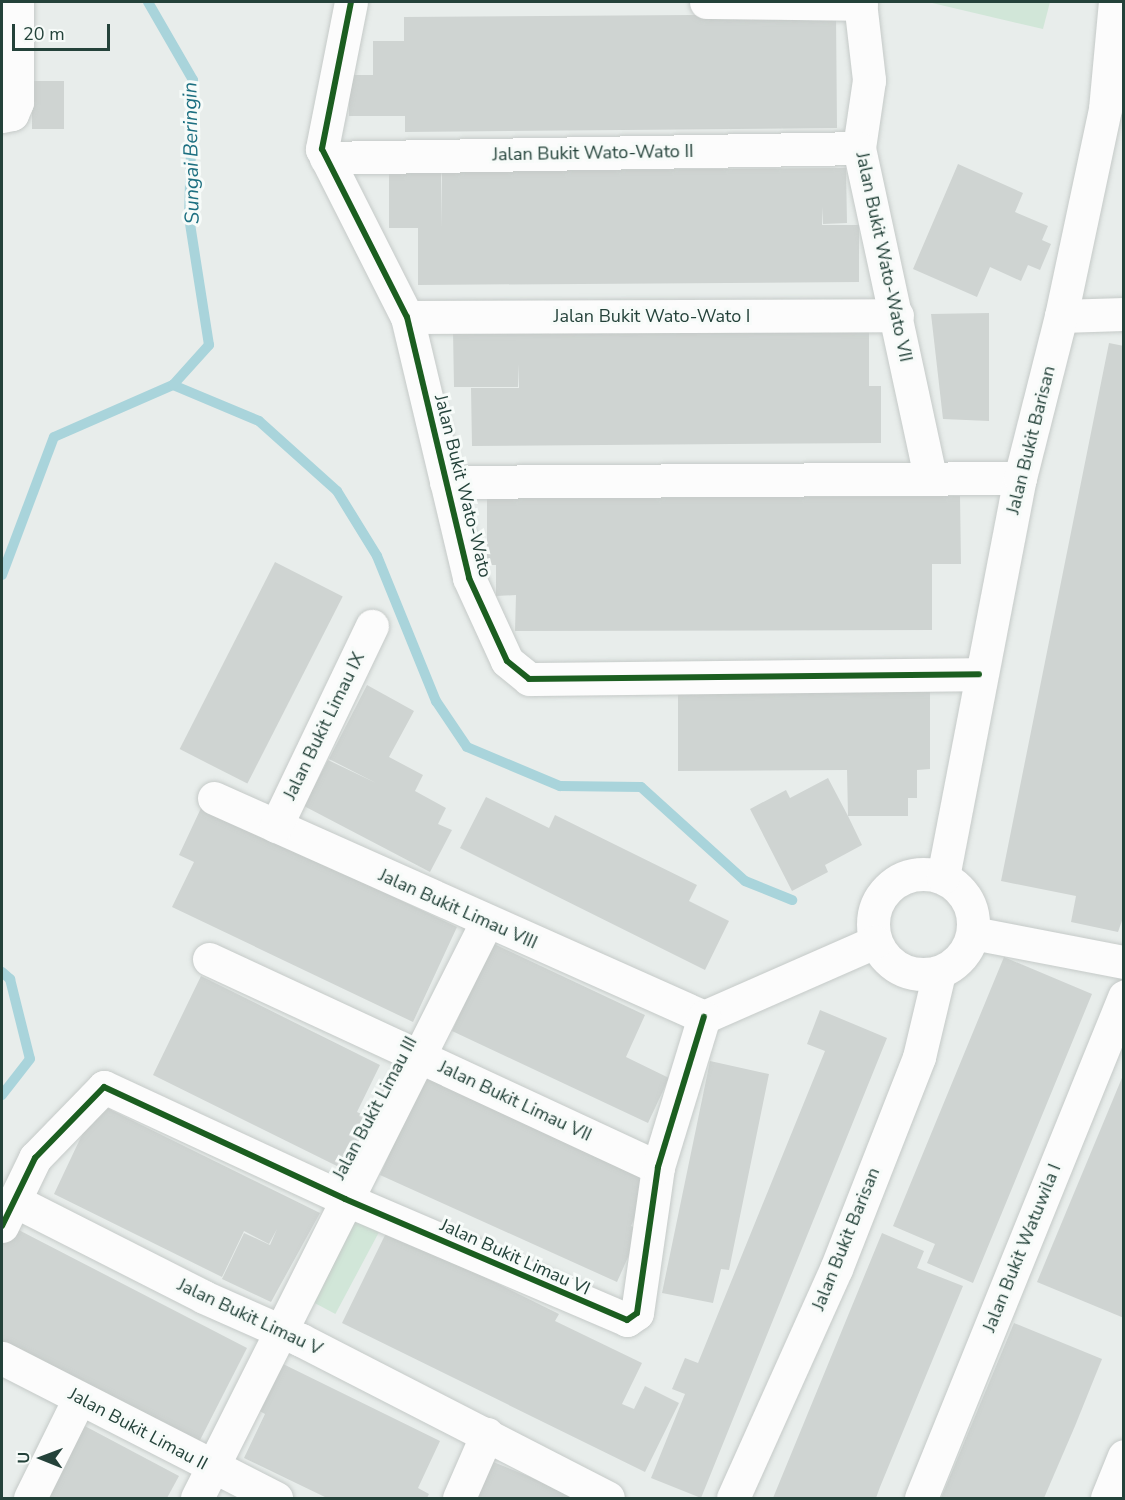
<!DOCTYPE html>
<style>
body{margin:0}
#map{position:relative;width:1125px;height:1500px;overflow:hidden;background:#e8edeb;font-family:"Nunito Sans",sans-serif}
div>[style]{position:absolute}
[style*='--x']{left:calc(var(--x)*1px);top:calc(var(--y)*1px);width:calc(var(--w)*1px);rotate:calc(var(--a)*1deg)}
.green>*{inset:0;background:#d1e6d8;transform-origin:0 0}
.stream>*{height:10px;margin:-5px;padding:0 5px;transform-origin:5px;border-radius:5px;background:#a9d4db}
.building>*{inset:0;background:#cfd4d2;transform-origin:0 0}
.roads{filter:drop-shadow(0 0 2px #c5cac8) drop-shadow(0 0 2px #c5cac8)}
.minor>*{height:33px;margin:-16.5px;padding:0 16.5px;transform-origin:16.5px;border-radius:16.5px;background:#fcfcfc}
.minor>.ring{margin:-16.5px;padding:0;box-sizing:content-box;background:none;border:33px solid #fcfcfc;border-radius:50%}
.cycleway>*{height:6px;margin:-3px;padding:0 3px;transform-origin:3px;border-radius:3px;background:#1b5e20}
span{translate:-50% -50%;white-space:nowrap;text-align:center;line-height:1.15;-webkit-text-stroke:6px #f7fbf9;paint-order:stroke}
.street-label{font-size:18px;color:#24423a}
.water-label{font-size:20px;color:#1c6f80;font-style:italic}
.frame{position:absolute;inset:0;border:3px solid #24423a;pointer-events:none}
.north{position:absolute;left:12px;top:1428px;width:60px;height:60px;-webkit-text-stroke:4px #f7fbf9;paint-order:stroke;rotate:271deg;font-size:16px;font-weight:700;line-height:24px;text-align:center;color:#24423a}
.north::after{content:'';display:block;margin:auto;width:21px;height:27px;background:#24423a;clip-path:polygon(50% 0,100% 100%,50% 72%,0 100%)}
.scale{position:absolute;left:12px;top:24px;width:98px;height:27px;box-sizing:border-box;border:3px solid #24423a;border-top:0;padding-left:8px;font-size:18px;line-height:21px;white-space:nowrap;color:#24423a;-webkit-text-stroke:4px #f7fbf9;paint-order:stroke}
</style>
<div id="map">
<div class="green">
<i style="clip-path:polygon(928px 2px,1050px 2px,1043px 29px)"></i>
<i style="left:349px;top:1216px;width:34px;height:93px;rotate:28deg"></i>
</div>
<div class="stream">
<i style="--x:173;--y:385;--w:93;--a:22.7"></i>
<i style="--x:259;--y:421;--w:105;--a:41.9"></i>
<i style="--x:337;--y:491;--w:76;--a:58.4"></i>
<i style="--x:377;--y:556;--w:157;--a:67.9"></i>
<i style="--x:436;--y:701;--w:55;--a:56"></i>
<i style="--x:467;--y:747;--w:101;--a:22.8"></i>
<i style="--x:560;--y:786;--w:81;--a:0.7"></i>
<i style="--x:641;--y:787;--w:140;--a:42.1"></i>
<i style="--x:745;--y:881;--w:51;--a:22"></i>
<i style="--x:2;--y:575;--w:147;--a:-69.4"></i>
<i style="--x:54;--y:437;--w:130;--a:-23.6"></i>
<i style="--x:173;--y:385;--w:54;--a:-48"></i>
<i style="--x:209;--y:345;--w:130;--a:-98.9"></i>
<i style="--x:189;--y:217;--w:137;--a:-88.3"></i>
<i style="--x:193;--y:80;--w:90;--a:-120"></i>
<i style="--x:2;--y:972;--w:11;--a:41"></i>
<i style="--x:10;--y:979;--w:82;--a:76"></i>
<i style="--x:30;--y:1059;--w:46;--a:127.9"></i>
</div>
<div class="building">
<i style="clip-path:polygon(836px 14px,837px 128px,405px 132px,405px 116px,349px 116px,349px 75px,373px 75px,373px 41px,404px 41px,404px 17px)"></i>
<i style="left:32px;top:81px;width:32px;height:48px"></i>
<i style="clip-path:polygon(958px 164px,1023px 193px,1015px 212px,1048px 226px,1042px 240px,1051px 244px,1040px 270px,1028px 265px,1021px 281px,990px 267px,977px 297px,913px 269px)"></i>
<i style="clip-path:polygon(846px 168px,847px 223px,823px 224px,822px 207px,822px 225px,859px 225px,859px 282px,418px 285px,418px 228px,389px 228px,389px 171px,441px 170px,442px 228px,442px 171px)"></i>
<i style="clip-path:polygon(989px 313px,989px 421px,943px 419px,931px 314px)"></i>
<i style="clip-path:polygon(869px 329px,869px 386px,881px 386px,881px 443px,472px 446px,471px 388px,519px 388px,519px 364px,518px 387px,454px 387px,453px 331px)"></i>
<i style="clip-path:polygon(1109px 343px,1124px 346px,1124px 915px,1118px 932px,1071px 922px,1076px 896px,1001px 881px)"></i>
<i style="clip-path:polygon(960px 496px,961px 564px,932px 564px,932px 630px,515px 631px,516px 595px,496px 596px,496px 565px,487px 565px,487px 498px)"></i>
<i style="left:275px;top:562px;width:76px;height:210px;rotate:27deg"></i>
<i style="clip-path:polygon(930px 684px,930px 769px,917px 770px,917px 798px,908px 798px,908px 816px,848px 816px,862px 845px,825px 865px,828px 872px,792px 891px,750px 809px,786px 790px,790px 798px,828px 778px,848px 816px,847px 770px,678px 771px,678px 685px)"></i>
<i style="clip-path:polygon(367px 685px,414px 711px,389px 757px,423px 775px,415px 791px,446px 808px,438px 824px,452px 830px,430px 872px,304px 806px,328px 760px,376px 783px,329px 759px)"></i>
<i style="clip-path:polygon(486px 797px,549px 828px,555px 815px,697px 885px,689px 901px,729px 921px,705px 970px,460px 848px)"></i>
<i style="clip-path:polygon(202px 806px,457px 927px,413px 1022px,172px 907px,194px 862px,179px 855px)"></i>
<i style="clip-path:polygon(492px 943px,645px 1015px,626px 1057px,669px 1078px,648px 1123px,452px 1031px)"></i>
<i style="clip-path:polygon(1004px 957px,1092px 994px,973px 1283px,927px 1263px,935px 1244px,893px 1226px)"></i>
<i style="clip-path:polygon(201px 976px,380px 1065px,357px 1112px,368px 1117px,343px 1169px,153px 1075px)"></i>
<i style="clip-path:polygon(820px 1010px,887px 1038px,701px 1498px,651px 1478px,685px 1394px,672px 1389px,685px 1358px,698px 1363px,825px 1051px,807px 1044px)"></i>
<i style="clip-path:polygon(710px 1061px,769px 1074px,729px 1270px,721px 1269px,713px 1303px,662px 1293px)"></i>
<i style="clip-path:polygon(426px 1071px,654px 1175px,631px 1226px,640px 1230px,617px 1282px,380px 1175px)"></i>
<i style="clip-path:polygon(1124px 1073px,1124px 1318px,1037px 1282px)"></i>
<i style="clip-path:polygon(97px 1103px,320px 1213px,271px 1302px,222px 1279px,244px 1233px,270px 1245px,277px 1229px,269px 1244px,244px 1231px,222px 1277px,54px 1194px)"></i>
<i style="clip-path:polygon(11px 1226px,247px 1348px,198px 1444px,2px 1342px,2px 1245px)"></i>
<i style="clip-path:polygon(388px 1229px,559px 1314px,555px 1321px,642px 1363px,622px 1404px,634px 1409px,645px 1386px,679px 1403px,645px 1472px,342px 1323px)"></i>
<i style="clip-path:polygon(882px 1233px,924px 1251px,917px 1268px,963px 1286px,880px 1487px,876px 1498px,773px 1498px)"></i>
<i style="clip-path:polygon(1014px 1323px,1102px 1359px,1075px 1426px,1044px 1498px,941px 1498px)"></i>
<i style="clip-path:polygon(279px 1362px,440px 1441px,418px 1488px,429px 1494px,427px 1498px,327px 1498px,244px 1458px,265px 1414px,256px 1409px)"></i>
<i style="clip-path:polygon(81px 1424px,179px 1476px,167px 1498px,42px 1498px)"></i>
<i style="clip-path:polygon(491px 1461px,582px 1498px,476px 1498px)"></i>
</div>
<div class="roads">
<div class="minor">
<i style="--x:351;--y:2;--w:150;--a:101.2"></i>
<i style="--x:322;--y:149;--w:188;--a:63.2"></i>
<i style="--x:407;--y:317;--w:268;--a:76.6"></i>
<i style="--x:469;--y:578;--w:91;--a:65.4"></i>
<i style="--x:507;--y:661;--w:28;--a:39"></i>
<i style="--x:529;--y:679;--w:450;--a:-0.6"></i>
<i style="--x:706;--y:2;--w:155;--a:0.7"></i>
<i style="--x:860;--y:2;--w:79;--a:83.4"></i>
<i style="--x:869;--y:80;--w:69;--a:98.4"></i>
<i style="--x:859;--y:148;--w:336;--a:77.8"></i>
<i style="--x:2;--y:116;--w:10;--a:-11"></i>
<i style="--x:12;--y:114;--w:13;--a:-67"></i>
<i style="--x:17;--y:102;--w:100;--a:-90"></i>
<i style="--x:326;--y:158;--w:533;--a:-1.07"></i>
<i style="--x:1061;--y:316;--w:63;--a:-1.8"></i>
<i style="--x:407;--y:317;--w:490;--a:-0.2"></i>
<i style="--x:446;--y:482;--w:574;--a:-0.4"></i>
<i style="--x:214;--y:798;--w:537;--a:24.08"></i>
<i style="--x:276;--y:826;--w:222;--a:-64.4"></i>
<i class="ring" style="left:873px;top:874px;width:67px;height:67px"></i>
<i style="--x:943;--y:877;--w:406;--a:-79.1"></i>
<i style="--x:1020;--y:478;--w:167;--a:-75.8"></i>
<i style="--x:1061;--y:316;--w:212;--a:-78"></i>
<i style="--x:1105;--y:109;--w:107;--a:-84.7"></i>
<i style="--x:973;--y:933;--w:154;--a:10.9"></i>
<i style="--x:209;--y:959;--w:495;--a:24.9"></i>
<i style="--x:704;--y:1017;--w:187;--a:-23.7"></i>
<i style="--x:13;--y:1200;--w:214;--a:26.9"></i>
<i style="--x:204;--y:1297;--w:106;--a:23.9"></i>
<i style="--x:301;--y:1340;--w:345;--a:27.2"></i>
<i style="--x:2;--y:1226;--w:76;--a:-64.1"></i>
<i style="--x:35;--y:1158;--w:99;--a:-45.8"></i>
<i style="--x:104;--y:1087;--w:266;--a:24.9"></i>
<i style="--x:345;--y:1199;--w:307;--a:23.2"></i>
<i style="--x:627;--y:1320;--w:12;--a:-35"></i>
<i style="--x:637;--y:1313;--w:148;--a:-81.8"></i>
<i style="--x:658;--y:1167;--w:157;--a:-73"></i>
<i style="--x:2;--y:1358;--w:308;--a:27.1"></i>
<i style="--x:30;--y:1498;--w:110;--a:-63.7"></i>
<i style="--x:197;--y:1498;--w:644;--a:-63.32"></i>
<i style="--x:459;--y:1498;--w:70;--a:-66.4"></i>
<i style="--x:733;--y:1498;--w:251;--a:-65.8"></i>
<i style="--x:836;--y:1269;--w:228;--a:-68.6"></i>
<i style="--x:919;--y:1057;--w:86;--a:-76.6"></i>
<i style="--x:921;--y:1498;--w:541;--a:-67.94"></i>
<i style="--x:1107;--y:1498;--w:45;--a:-68"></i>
</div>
</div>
<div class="cycleway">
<i style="--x:351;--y:2;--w:150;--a:101.2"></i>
<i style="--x:322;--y:149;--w:188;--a:63.2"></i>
<i style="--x:407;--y:317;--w:268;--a:76.6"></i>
<i style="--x:469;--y:578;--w:91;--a:65.4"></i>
<i style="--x:507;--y:661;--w:28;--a:39"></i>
<i style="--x:529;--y:679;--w:450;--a:-0.6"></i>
<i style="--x:2;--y:1226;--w:76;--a:-64.1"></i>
<i style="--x:35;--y:1158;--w:99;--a:-45.8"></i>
<i style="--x:104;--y:1087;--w:266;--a:24.9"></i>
<i style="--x:345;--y:1199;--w:307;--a:23.2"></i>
<i style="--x:627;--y:1320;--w:12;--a:-35"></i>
<i style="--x:637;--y:1313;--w:148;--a:-81.8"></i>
<i style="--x:658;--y:1167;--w:157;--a:-73"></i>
</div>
<div class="street-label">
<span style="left:593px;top:153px;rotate:-1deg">Jalan Bukit Wato-Wato II</span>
<span style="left:884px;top:257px;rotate:78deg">Jalan Bukit Wato-Wato VII</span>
<span style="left:652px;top:316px">Jalan Bukit Wato-Wato I</span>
<span style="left:1031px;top:440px;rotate:-76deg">Jalan Bukit Barisan</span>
<span style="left:463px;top:486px;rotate:76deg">Jalan Bukit Wato-Wato</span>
<span style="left:324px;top:726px;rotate:-64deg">Jalan Bukit Limau IX</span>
<span style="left:458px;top:909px;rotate:24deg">Jalan Bukit Limau VIII</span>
<span style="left:515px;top:1101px;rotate:25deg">Jalan Bukit Limau VII</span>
<span style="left:375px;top:1108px;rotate:-62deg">Jalan Bukit Limau III</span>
<span style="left:846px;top:1239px;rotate:-68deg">Jalan Bukit Barisan</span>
<span style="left:1022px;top:1248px;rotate:-68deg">Jalan Bukit Watuwila I</span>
<span style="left:515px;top:1257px;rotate:24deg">Jalan Bukit Limau VI</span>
<span style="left:250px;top:1317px;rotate:25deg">Jalan Bukit Limau V</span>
<span style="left:138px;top:1429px;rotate:28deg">Jalan Bukit Limau II</span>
</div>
<div class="water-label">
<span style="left:191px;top:153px;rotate:-91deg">Sungai Beringin</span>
</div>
<div class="frame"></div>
<div class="north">U</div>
<div class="scale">20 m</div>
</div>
